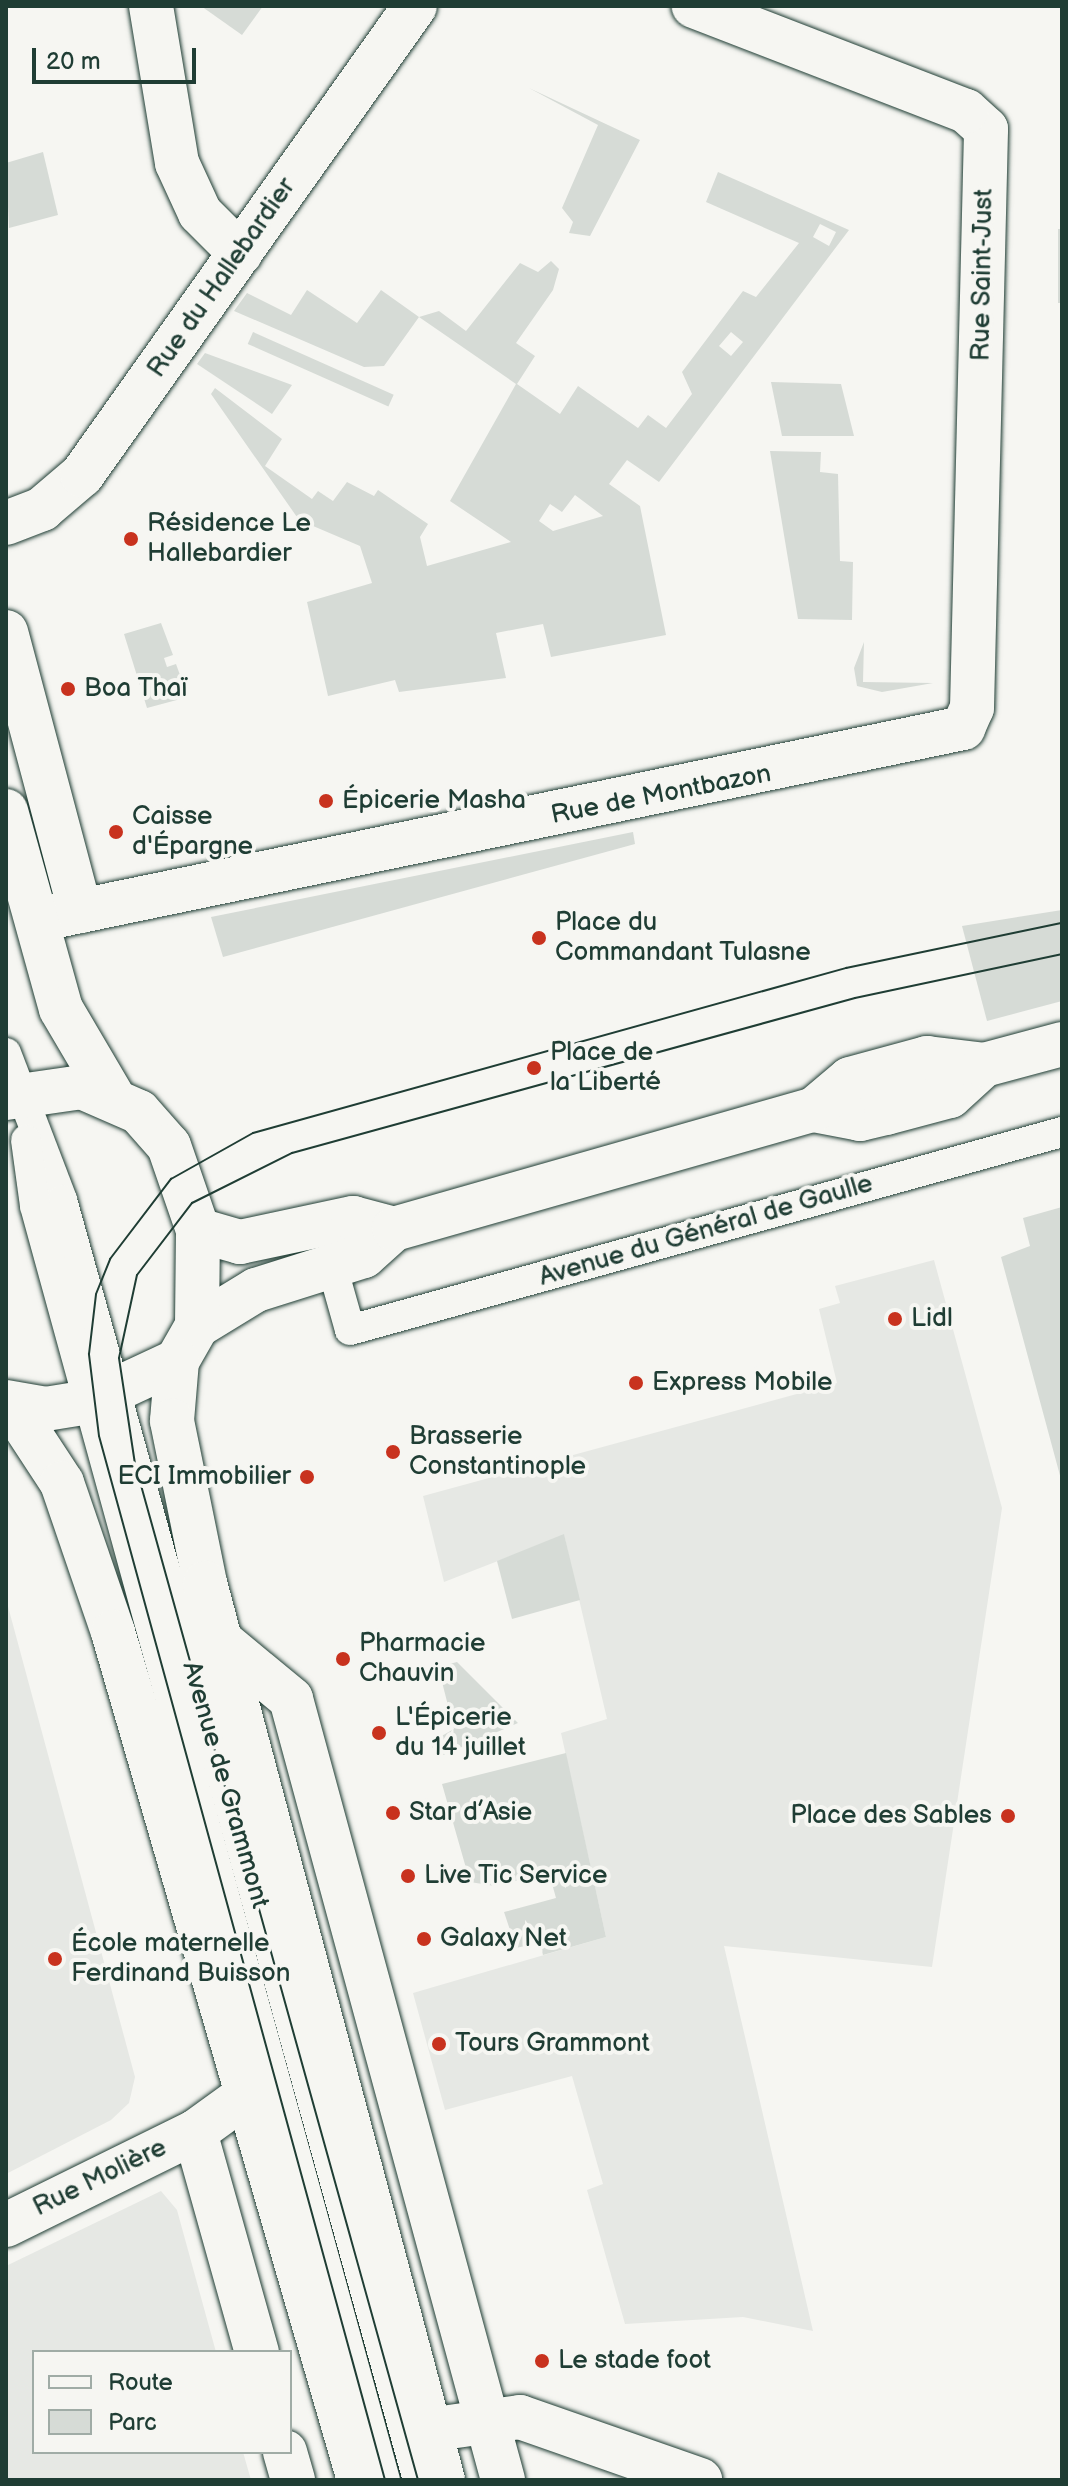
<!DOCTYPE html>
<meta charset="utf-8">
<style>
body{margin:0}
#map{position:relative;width:1068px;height:2486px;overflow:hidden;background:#f6f6f2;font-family:"Balsamiq Sans",sans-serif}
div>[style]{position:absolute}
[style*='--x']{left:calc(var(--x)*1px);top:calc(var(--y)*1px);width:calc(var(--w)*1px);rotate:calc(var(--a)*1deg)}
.built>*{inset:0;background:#e6e8e4}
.green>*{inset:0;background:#d6dbd6;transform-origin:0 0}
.roads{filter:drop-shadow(0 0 2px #1f3d34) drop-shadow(0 0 2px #1f3d34)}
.lane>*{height:30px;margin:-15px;padding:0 15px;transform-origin:15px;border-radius:15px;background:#f6f6f2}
.street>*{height:44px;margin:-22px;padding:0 22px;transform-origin:22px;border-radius:22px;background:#f6f6f2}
.secondary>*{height:44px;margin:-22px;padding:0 22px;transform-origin:22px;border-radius:22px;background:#f6f6f2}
.primary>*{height:44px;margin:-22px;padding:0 22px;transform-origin:22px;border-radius:22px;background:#f6f6f2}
.tram>*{height:2px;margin:-1px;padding:0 1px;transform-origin:1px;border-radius:1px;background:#1f3d34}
.dots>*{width:22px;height:22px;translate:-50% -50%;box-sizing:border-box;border:4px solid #f6f6f2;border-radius:50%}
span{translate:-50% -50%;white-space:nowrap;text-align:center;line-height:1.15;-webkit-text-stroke:8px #f6f6f2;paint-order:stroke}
.street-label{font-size:26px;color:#1f3d34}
.poi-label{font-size:26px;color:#1f3d34}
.left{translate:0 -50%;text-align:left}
.right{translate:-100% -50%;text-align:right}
.frame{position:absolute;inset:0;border:8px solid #1f3d34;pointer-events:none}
.legend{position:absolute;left:32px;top:2350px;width:260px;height:104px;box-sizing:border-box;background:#f6f6f2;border:2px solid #a0aca6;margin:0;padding:10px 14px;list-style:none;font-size:24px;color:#1f3d34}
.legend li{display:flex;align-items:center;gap:16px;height:40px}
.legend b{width:40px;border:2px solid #a0aca6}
.scale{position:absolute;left:32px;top:48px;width:164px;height:36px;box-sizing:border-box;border:4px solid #1f3d34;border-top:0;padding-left:10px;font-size:24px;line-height:28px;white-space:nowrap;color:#1f3d34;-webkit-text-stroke:6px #f6f6f2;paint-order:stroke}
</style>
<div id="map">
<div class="built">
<i style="clip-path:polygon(934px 1260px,1002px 1508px,932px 1967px,724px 1946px,813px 2331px,743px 2317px,625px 2324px,587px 2190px,603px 2184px,572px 2076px,445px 2110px,413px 1993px,606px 1937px,561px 1733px,607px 1719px,564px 1535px,444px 1582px,423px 1496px,837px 1383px,819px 1309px,840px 1303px,835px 1286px)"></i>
<i style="clip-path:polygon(6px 1599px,135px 2077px,129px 2103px,111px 2120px,6px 2174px)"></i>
<i style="clip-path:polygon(161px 2191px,177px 2210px,216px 2352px,34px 2352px,34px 2452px,243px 2452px,251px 2480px,6px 2480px,6px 2266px)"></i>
</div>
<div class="green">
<i style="clip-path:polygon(201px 6px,263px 6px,242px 35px)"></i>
<i style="clip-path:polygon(529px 88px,640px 140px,590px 236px,569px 233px,573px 222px,562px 208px,598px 125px)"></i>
<i style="clip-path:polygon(43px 152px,58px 215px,9px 228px,6px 163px)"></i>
<i style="clip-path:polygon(evenodd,718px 172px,849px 230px,659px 482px,627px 460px,609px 484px,640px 506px,666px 635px,551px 657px,543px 624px,496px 633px,506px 678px,399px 692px,395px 680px,328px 696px,307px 602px,372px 583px,360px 546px,299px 520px,211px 394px,215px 388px,282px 439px,265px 466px,312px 499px,318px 491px,333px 501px,347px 482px,374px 496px,378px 490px,428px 524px,420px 537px,427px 566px,511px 542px,450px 501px,516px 384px,419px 317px,384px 366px,364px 367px,234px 311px,247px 293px,291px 315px,307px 290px,357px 323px,381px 290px,419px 317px,439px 311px,466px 331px,520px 263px,538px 272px,551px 261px,559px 269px,553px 290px,516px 343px,535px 356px,517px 384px,560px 414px,578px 386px,638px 428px,648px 415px,666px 428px,692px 394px,682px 372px,743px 291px,756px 297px,799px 243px,706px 202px,718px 172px,820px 224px,836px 232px,829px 246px,813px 237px,820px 224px,718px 172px,731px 332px,743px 342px,731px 356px,719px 346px,731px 332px,718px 172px,575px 495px,603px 516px,553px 531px,539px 521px,550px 504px,562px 512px,575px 495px)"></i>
<i style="left:1058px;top:229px;width:4px;height:74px"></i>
<i style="left:253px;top:332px;width:154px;height:13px;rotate:24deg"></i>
<i style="clip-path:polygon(205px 353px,292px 385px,272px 414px,197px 364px)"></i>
<i style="clip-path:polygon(771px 382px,841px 384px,854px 436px,782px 436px)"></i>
<i style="clip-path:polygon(770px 451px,821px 452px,820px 472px,838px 474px,840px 561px,853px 562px,852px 620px,798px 619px)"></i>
<i style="clip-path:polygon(161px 623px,173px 655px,164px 658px,167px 667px,176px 664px,188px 697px,147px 708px,124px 634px)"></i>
<i style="clip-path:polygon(864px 642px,863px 682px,933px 683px,882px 692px,857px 686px,854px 668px)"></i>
<i style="clip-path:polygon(633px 832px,635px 844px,223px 957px,211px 917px)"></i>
<i style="clip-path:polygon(1062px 910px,1062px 1001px,987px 1021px,962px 926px)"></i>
<i style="clip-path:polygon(1062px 1207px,1062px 1483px,1001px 1257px,1030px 1246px,1023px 1218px)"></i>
<i style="clip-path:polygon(564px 1534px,580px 1600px,512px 1619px,497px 1561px)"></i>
<i style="clip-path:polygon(457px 1662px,518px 1723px,436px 1758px,431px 1742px,454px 1729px,442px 1682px,413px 1682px,411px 1674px)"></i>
<i style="clip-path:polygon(566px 1753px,606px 1937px,543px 1955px,538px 1943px,516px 1948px,504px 1912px,556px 1898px,549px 1873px,495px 1886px,470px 1882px,442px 1784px)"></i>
</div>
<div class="roads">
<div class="lane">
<i style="--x:6;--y:1053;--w:157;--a:69.1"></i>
<i style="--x:62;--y:1200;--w:1329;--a:74.46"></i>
<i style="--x:26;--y:1140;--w:67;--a:82.2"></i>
<i style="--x:35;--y:1206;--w:1321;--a:74.64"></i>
<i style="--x:332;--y:1266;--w:66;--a:74.3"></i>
<i style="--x:350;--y:1330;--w:739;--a:-15.54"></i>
</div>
<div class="street">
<i style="--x:151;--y:6;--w:159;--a:80.6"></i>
<i style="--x:177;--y:163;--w:55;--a:65.3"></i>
<i style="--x:200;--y:213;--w:57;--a:45"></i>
<i style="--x:6;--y:523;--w:39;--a:-21"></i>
<i style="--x:42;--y:509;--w:52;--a:-40.4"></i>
<i style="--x:82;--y:475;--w:575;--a:-54.62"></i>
<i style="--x:6;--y:632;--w:289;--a:75.1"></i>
<i style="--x:37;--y:920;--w:946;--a:-11.71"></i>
<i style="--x:963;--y:728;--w:22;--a:-66"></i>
<i style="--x:972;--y:708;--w:579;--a:-88.61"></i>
<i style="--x:986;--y:129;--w:27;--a:-138"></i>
<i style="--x:966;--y:111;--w:292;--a:-158.9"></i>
<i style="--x:221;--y:1641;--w:91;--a:39.6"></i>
<i style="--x:291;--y:1699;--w:809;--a:74.81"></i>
<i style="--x:195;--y:2132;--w:229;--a:74.3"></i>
<i style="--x:6;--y:2225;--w:211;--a:-26.2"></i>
<i style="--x:195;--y:2132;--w:58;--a:-35.9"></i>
<i style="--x:428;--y:2430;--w:93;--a:-8"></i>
<i style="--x:520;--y:2417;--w:191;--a:19.3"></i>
<i style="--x:285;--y:2452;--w:29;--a:74"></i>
</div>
<div class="secondary">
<i style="--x:813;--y:1110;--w:48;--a:10.8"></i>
<i style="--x:860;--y:1119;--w:27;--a:-13"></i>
<i style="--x:886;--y:1113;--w:66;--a:-14.9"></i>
<i style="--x:950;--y:1096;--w:46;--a:-42.4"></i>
<i style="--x:198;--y:1230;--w:44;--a:15.9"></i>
<i style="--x:240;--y:1242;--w:116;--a:-12"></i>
<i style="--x:353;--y:1218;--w:42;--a:15"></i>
<i style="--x:197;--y:1326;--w:69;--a:-31.4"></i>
<i style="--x:256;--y:1290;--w:113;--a:-17.5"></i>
<i style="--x:364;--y:1256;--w:40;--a:-42"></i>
<i style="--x:394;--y:1229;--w:436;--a:-15.9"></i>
<i style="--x:813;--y:1110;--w:48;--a:-40"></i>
<i style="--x:850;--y:1079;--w:80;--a:-15.3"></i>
<i style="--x:927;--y:1058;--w:57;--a:7"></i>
<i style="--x:984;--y:1065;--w:81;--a:-15.1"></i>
</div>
<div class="primary">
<i style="--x:6;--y:811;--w:205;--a:74.5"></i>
<i style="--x:61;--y:1009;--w:99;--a:59.5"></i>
<i style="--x:6;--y:1098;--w:77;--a:-8.2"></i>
<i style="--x:82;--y:1087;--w:62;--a:23.7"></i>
<i style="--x:139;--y:1112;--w:45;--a:48.6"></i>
<i style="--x:169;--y:1146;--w:89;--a:71"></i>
<i style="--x:198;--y:1230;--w:96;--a:90.6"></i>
<i style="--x:197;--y:1326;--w:40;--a:119.7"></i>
<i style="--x:177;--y:1361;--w:97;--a:155"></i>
<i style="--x:89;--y:1402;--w:44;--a:170.8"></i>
<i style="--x:46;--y:1409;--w:41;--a:-170.1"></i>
<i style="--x:177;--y:1361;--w:60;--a:94.8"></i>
<i style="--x:172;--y:1421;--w:165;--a:78.5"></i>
<i style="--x:205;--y:1583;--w:928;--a:75.14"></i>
<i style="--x:11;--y:1405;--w:93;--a:56.8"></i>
<i style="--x:62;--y:1483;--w:157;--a:71.1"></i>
<i style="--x:113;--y:1632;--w:883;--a:73.82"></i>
</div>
</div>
<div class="tram">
<i style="--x:385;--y:2480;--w:1082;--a:-105.32"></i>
<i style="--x:99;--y:1436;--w:83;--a:-97"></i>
<i style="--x:89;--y:1354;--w:60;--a:-83.3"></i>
<i style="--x:96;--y:1294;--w:38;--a:-68"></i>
<i style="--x:110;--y:1259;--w:101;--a:-52.7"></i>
<i style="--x:171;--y:1179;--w:94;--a:-29.3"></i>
<i style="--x:253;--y:1133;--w:616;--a:-15.55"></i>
<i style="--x:846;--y:968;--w:221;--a:-11.8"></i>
<i style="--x:418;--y:2480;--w:1055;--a:-105.56"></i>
<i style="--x:135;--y:1464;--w:107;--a:-98.6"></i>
<i style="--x:119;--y:1358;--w:85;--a:-77.8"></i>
<i style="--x:137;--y:1275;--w:91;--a:-52.6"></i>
<i style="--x:192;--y:1203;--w:112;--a:-26.6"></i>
<i style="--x:292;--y:1153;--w:584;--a:-15.39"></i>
<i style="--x:855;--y:998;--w:212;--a:-12"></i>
</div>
<div class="dots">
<i style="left:131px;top:539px;background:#c8321e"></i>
<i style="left:68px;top:689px;background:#c8321e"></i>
<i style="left:326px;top:801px;background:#c8321e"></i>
<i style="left:116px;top:832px;background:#c8321e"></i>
<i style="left:539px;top:938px;background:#c8321e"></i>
<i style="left:534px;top:1068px;background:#c8321e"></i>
<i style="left:895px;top:1319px;background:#c8321e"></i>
<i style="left:636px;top:1383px;background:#c8321e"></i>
<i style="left:393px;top:1452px;background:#c8321e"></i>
<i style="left:307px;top:1477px;background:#c8321e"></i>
<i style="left:343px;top:1659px;background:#c8321e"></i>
<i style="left:379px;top:1733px;background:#c8321e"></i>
<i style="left:393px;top:1813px;background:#c8321e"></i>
<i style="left:1008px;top:1816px;background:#c8321e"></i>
<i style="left:408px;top:1876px;background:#c8321e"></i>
<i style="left:424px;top:1939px;background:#c8321e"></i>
<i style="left:55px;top:1959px;background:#c8321e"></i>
<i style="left:439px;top:2044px;background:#c8321e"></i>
<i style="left:542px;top:2361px;background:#c8321e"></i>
</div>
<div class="street-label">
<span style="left:983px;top:275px;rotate:-89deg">Rue Saint-Just</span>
<span style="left:222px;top:278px;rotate:-55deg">Rue du Hallebardier</span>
<span style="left:661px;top:795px;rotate:-11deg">Rue de Montbazon</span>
<span style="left:706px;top:1231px;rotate:-16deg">Avenue du Général de Gaulle</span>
<span style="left:225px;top:1785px;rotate:74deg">Avenue de Grammont</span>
<span style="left:100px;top:2178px;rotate:-26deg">Rue Molière</span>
</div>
<div class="poi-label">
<span class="left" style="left:147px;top:539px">Résidence Le<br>Hallebardier</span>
<span class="left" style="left:84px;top:689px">Boa Thaï</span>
<span class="left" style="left:342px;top:801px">Épicerie Masha</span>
<span class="left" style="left:132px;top:832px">Caisse<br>d'Épargne</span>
<span class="left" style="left:555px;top:938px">Place du<br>Commandant Tulasne</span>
<span class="left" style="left:550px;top:1068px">Place de<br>la Liberté</span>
<span class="left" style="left:911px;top:1319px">Lidl</span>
<span class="left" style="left:652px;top:1383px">Express Mobile</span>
<span class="left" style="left:409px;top:1452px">Brasserie<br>Constantinople</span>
<span class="right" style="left:291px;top:1477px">ECI Immobilier</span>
<span class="left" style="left:359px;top:1659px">Pharmacie<br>Chauvin</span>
<span class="left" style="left:395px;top:1733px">L'Épicerie<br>du 14 juillet</span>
<span class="left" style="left:409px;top:1813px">Star d’Asie</span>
<span class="right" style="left:992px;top:1816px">Place des Sables</span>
<span class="left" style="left:424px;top:1876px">Live Tic Service</span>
<span class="left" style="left:440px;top:1939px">Galaxy Net</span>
<span class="left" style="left:71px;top:1959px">École maternelle<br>Ferdinand Buisson</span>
<span class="left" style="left:455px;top:2044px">Tours Grammont</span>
<span class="left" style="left:558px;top:2361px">Le stade foot</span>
</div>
<div class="frame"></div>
<ul class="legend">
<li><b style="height:10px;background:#f6f6f2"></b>Route</li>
<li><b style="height:22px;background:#d6dbd6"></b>Parc</li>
</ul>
<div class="scale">20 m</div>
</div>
